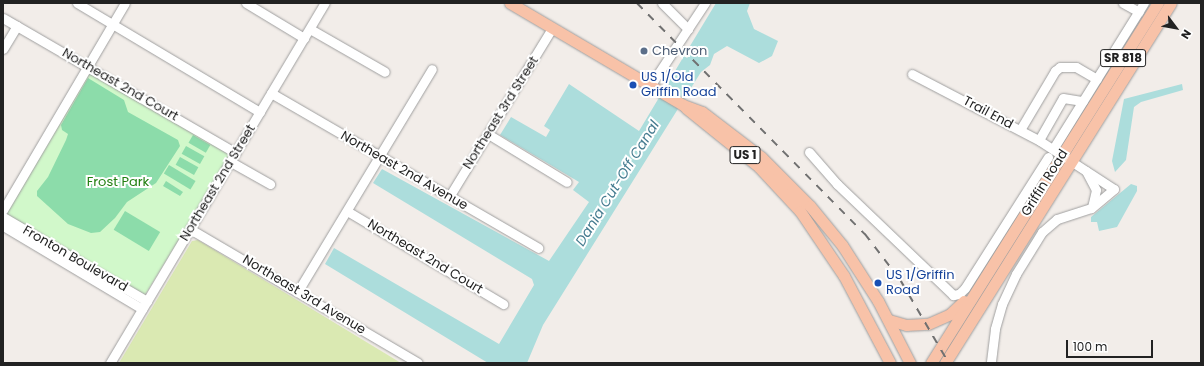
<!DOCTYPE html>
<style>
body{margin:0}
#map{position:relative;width:1204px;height:366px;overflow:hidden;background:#f2ede9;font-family:Poppins,sans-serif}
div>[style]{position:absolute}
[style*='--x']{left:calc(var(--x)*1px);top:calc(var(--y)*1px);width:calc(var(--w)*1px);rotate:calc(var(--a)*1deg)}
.grass>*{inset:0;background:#dae9b2}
.park>*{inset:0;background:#d1f8ca}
.pitch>*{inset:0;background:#8cdcaa;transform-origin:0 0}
.water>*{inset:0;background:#acdddc}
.roads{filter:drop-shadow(0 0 1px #9f9f9f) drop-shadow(0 0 1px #9f9f9f)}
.minor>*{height:9px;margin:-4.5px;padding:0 4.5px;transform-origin:4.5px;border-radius:4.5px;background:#fff}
.major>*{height:11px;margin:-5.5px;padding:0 5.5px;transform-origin:5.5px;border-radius:5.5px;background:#f8c2a8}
.rail>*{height:1.5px;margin-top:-0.75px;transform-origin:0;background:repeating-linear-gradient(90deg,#707070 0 8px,transparent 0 16px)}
.dots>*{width:11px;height:11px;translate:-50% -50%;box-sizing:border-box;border:2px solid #fff;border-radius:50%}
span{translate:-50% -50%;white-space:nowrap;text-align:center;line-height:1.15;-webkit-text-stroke:4px #fff;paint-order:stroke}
.shield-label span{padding:1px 3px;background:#fff;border:1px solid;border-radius:3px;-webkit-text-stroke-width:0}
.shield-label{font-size:12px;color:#222;font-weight:700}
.service-label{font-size:13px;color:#4e5e75}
.left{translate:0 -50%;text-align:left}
.transit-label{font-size:13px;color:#164399}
.street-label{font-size:13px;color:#222}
.park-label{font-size:13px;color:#227f11}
.water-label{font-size:14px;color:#447b8f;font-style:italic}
.frame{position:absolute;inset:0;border:4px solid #222;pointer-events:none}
.north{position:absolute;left:1156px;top:8px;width:40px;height:40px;-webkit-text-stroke:3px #fff;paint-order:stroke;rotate:122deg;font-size:11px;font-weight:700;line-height:16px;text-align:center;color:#222}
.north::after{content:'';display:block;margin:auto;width:14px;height:18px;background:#222;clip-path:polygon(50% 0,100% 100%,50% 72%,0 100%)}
.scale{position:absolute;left:1066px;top:340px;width:87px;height:18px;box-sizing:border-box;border:2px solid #222;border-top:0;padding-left:5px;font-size:12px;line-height:14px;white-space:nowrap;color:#222;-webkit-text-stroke:3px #fff;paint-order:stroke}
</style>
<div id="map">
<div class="grass">
<i style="clip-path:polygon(198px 240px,401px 363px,119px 363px,192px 241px)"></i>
</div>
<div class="park">
<i style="clip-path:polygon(90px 70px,230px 153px,229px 158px,145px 295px,8px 216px,6px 212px)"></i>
</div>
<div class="pitch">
<i style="clip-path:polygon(88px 78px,124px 100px,128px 112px,178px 140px,180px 146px,156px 183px,127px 202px,115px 218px,100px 232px,91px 233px,68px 224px,37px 196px,37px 191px,48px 177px,66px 140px,68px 134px,62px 130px,61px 125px)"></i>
<i style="left:193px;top:135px;width:20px;height:9px;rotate:30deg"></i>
<i style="left:186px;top:146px;width:21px;height:9px;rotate:29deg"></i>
<i style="left:180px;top:157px;width:21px;height:9px;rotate:29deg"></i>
<i style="left:169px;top:165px;width:31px;height:10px;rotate:31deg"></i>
<i style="clip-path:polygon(166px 181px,183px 192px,180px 196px,163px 186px)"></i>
<i style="left:125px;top:211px;width:41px;height:22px;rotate:31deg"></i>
</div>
<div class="water">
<i style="clip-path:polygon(716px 3px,750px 3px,747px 11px,754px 29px,778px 41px,772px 56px,759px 63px,727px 46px,714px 54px,710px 65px,701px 72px,543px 325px,527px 363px,488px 363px,325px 264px,334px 248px,499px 344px,534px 285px,532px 279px,373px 183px,382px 169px,549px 261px,589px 202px,573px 190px,579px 182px,500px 135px,511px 117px,546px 137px,550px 130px,544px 126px,569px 84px,639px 131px,684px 56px,687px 58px,694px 51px,690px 46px)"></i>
<i style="clip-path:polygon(1182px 84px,1183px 90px,1141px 102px,1134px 107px,1126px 160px,1115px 172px,1112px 161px,1124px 99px)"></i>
<i style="clip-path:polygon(1131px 184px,1137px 186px,1137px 191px,1117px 227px,1099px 231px,1097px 222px,1091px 222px,1091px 217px)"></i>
</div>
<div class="roads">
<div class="minor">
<i style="--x:77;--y:3;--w:213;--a:30.8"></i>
<i style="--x:246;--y:3;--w:68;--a:31.1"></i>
<i style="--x:662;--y:3;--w:37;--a:45"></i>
<i style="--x:1123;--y:3;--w:18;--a:29"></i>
<i style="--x:3;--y:18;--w:269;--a:30.1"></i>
<i style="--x:310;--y:29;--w:86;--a:29.8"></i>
<i style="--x:3;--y:49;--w:27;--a:-59"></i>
<i style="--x:912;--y:74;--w:144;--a:27.6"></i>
<i style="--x:1040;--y:141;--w:88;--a:33"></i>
<i style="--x:1114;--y:189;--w:30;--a:140"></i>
<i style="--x:1091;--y:208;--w:36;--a:162"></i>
<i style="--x:1057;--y:219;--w:20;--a:139"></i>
<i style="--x:1042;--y:232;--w:49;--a:121.8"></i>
<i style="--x:1016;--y:274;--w:33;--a:115"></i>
<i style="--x:1002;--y:304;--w:26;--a:106"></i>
<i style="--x:995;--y:329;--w:34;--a:97"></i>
<i style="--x:650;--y:86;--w:100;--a:-56.5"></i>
<i style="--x:271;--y:93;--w:309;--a:30.1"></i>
<i style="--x:1020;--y:130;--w:69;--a:-59.3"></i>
<i style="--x:1055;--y:71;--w:6;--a:-39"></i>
<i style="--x:1060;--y:67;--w:16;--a:0"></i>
<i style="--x:1076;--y:67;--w:24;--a:30"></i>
<i style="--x:488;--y:134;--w:92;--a:31.3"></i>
<i style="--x:1039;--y:140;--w:48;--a:-60.3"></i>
<i style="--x:1063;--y:98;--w:20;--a:9"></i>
<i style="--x:1053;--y:149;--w:172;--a:-58.1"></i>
<i style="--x:809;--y:152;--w:43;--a:48.8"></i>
<i style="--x:837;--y:184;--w:161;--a:43.7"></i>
<i style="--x:953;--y:295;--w:6;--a:-9"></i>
<i style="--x:959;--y:294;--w:8;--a:-45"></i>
<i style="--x:965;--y:288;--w:155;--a:-57.6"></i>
<i style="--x:231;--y:162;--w:45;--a:29.4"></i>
<i style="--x:1086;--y:171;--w:21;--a:62"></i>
<i style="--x:1096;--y:190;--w:17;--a:103"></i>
<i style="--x:449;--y:197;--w:198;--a:-58.6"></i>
<i style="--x:3;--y:210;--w:240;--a:-59.5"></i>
<i style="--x:347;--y:211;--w:182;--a:30.8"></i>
<i style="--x:3;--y:217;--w:167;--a:30.3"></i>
<i style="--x:3;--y:226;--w:162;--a:30.8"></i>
<i style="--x:190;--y:229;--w:264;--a:30.4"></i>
<i style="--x:298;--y:291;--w:259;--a:-58.9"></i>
<i style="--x:110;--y:363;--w:419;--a:-59.2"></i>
</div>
<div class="major">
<i style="--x:510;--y:3;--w:201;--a:30.5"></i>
<i style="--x:683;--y:105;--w:20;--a:20"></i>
<i style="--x:702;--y:112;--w:74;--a:37.3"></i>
<i style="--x:761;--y:157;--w:69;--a:45"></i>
<i style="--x:810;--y:206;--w:50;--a:50.6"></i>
<i style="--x:842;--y:245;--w:67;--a:57.3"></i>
<i style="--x:878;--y:301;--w:70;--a:62.7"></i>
<i style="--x:686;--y:108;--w:94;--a:38.9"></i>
<i style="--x:759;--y:167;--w:60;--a:47"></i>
<i style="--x:800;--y:211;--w:78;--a:55.9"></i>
<i style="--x:844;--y:276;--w:98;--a:62.1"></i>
<i style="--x:889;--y:320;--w:18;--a:16"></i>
<i style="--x:906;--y:325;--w:22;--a:-3"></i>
<i style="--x:928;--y:324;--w:24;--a:-24"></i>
<i style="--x:950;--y:314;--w:19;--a:-43"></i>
<i style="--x:931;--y:363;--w:426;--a:-57.8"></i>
<i style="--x:945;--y:363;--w:425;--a:-57.9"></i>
</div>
</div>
<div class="rail">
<i style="--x:637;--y:3;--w:325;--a:45.4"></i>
<i style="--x:865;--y:234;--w:59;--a:52.5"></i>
<i style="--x:901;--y:281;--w:95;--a:59.7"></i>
</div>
<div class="dots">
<i style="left:644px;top:51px;background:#5c6f8a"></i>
<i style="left:633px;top:85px;background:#1a4fb4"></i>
<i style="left:878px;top:283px;background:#1a4fb4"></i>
</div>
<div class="shield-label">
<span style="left:1123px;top:58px">SR 818</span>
<span style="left:745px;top:155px">US 1</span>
</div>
<div class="service-label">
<span class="left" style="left:652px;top:51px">Chevron</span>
</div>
<div class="transit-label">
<span class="left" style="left:641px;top:85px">US 1/Old<br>Griffin Road</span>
<span class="left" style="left:886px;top:283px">US 1/Griffin<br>Road</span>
</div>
<div class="street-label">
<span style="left:120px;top:85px;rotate:30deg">Northeast 2nd Court</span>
<span style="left:501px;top:113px;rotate:-58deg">Northeast 3rd Street</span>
<span style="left:988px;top:113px;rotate:28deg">Trail End</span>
<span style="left:404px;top:171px;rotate:30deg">Northeast 2nd Avenue</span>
<span style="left:218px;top:183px;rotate:-59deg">Northeast 2nd Street</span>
<span style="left:1045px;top:183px;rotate:-58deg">Griffin Road</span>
<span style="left:425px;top:257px;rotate:31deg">Northeast 2nd Court</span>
<span style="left:75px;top:259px;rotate:30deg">Fronton Boulevard</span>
<span style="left:304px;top:295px;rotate:31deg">Northeast 3rd Avenue</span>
</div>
<div class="park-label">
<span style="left:118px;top:182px">Frost Park</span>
</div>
<div class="water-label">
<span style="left:617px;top:183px;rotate:-58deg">Dania Cut-Off Canal</span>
</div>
<div class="frame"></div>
<div class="north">N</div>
<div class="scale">100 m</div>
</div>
